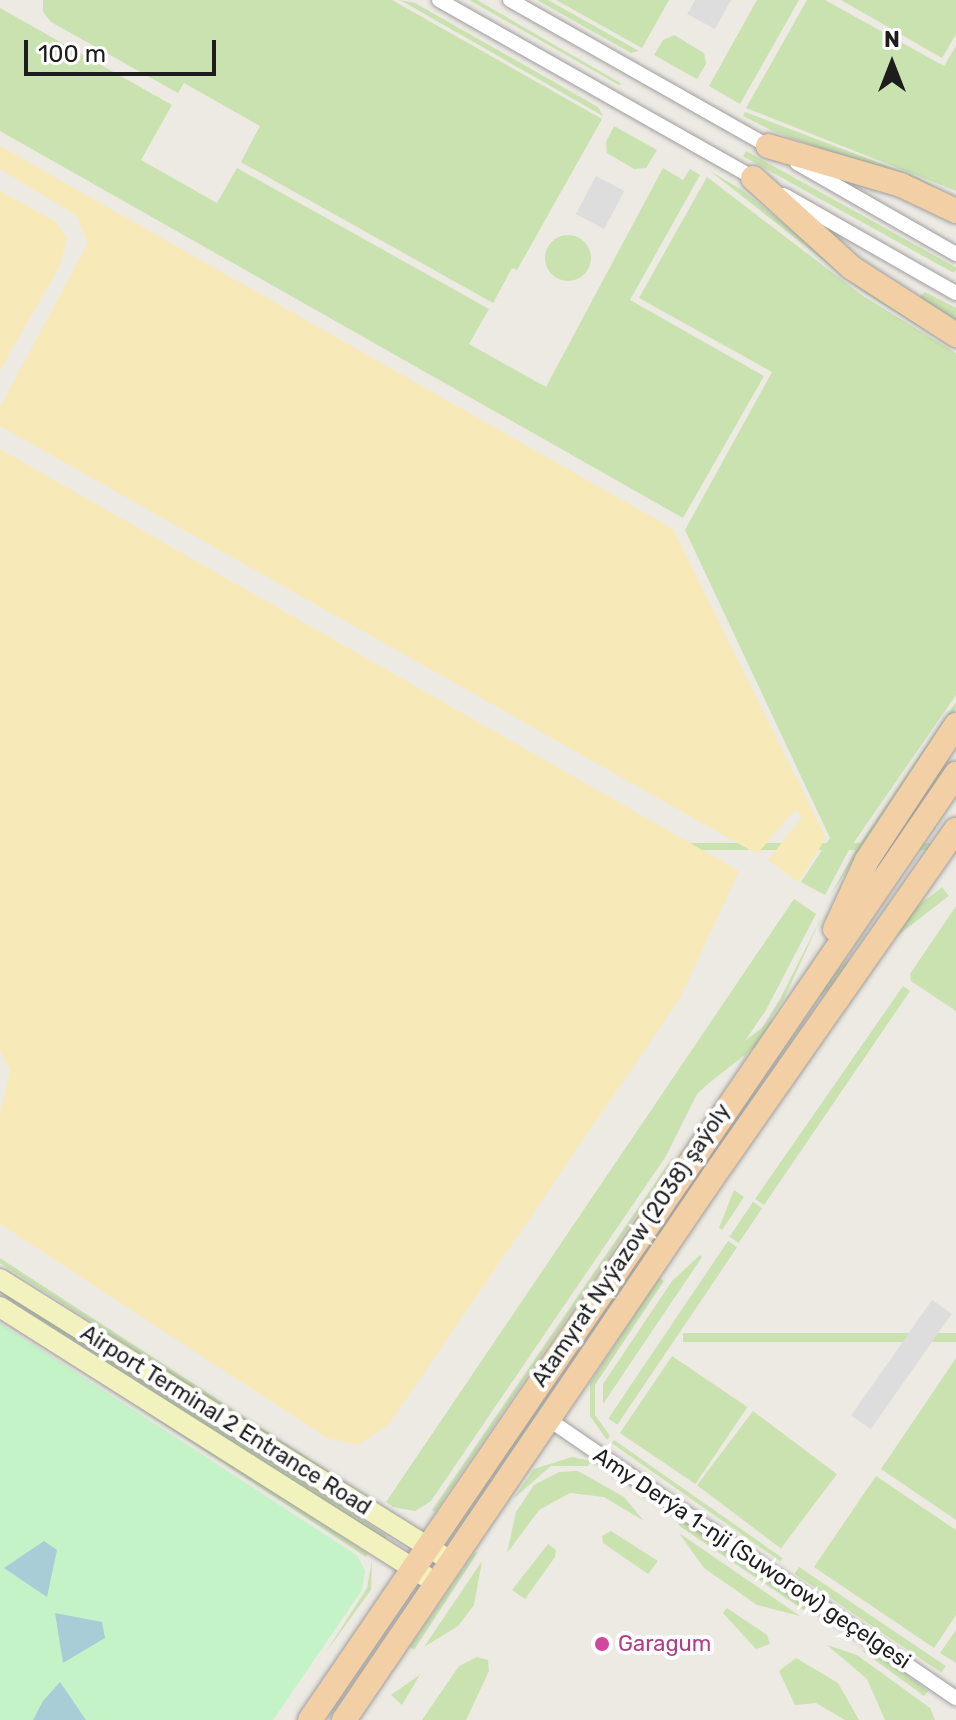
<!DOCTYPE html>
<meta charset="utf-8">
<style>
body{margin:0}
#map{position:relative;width:956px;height:1720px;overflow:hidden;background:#edeae4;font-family:Rubik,sans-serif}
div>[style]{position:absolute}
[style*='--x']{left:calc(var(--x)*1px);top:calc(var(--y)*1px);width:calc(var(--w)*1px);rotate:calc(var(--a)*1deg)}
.grass>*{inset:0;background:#c9e2af;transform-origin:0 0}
.round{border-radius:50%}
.sand>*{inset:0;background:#f7e9b8}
.park>*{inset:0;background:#c5f3c8}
.parking>*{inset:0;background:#ddd;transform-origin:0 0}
.water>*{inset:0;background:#a9cdd6}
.roads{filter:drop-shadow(0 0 2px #9e9e9e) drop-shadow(0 0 2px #9e9e9e)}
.street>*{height:14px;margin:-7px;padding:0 7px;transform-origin:7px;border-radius:7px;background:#fff}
.secondary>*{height:20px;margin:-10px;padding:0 10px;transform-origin:10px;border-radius:10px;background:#f1f2bd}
.primary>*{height:24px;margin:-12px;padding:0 12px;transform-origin:12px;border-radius:12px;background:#f2cfa5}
.dots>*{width:22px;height:22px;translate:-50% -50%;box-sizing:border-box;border:4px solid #fff;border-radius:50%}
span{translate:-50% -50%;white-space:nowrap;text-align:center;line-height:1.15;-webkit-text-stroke:8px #fff;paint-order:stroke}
.street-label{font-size:22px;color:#1d1d1d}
.hotel-label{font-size:22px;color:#b23c85}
.left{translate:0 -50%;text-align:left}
.north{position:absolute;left:852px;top:24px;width:80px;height:80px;-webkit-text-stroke:6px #fff;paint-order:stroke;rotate:0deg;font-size:22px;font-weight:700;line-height:32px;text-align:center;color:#1d1d1d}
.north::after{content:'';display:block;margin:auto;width:28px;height:36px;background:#1d1d1d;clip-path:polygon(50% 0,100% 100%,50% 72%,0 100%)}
.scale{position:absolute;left:24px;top:40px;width:192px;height:36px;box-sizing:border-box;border:4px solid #1d1d1d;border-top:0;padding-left:10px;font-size:24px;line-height:28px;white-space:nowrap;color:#1d1d1d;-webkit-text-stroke:6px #fff;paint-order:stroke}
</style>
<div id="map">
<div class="grass">
<i style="clip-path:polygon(43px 0,392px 0,602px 119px,517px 270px,512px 268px,493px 303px,241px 162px,260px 126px,184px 83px,178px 93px,51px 22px,43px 12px)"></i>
<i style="clip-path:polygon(400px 0,415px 3px,598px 107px,603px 116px)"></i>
<i style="clip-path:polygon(469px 0,477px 0,622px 84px,619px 85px)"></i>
<i style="clip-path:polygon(537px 0,548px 0,639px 51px,631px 53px)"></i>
<i style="clip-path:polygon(556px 0,669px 0,642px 48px)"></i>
<i style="clip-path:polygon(757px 0,799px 0,740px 104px,709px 86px)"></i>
<i style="clip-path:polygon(807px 0,825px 0,944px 66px,956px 46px,956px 191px,746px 108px)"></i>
<i style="clip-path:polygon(841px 0,956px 0,956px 34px,942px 58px)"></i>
<i style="clip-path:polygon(0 8px,172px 105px,141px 160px,217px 203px,237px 168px,489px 309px,469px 344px,546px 387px,663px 168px,683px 180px,690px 169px,700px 175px,630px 300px,764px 376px,683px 518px,0 131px)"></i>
<i style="clip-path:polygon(674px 35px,704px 53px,706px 64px,697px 79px,654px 55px,663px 40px)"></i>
<i style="clip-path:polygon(745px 112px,917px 177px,956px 200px,773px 131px,743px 116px)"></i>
<i style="clip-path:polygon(614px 126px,657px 150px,646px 168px,634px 169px,607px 153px,606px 142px)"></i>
<i style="left:746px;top:151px;width:241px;height:6px;rotate:29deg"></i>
<i style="clip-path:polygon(710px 171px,742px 190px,846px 274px,956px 349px,865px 293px)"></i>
<i style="clip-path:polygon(707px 177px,863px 296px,956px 353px,956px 695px,850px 848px,825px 895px,801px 882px,830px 838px,685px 530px,772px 372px,639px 298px)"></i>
<i class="round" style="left:545px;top:235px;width:46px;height:46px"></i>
<i style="clip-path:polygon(925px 292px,956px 308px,956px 323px,918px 298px)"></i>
<i style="clip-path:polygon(956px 702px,956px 708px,830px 896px,855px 851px)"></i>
<i style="left:956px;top:843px;width:7px;height:409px;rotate:90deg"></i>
<i style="left:942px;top:887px;width:11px;height:364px;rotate:52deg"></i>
<i style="clip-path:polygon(794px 899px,816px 914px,766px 1010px,730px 1063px,697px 1094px,666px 1156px,431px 1501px,415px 1511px,393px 1507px,386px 1502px)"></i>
<i style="clip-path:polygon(956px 906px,956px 1011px,911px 981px,910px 974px)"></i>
<i style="clip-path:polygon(821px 918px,783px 1001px,736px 1070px,780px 999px)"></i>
<i style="clip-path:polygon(903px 986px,910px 991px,764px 1205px,755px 1199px)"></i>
<i style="clip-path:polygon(672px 1158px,675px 1159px,435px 1512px,432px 1510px)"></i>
<i style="clip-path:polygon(734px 1190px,744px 1197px,722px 1230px,719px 1228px)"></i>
<i style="left:753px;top:1202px;width:11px;height:42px;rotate:34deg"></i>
<i style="left:728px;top:1241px;width:11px;height:214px;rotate:34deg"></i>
<i style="clip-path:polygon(700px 1255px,702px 1257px,603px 1404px,603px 1384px,672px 1281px)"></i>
<i style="clip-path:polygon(0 1258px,399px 1517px,398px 1520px,0 1263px)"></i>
<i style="clip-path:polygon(659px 1278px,664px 1281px,595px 1385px,595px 1415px,610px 1436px,607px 1440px,590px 1416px,590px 1383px)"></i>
<i style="clip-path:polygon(0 1285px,386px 1535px,386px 1541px,0 1293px)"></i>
<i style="left:956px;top:1333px;width:9px;height:273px;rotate:90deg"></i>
<i style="clip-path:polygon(46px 1341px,368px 1554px,366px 1557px,43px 1345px)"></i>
<i style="left:672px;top:1356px;width:91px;height:93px;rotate:34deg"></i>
<i style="clip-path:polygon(956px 1358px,956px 1520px,881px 1469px)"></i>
<i style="left:753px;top:1411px;width:105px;height:93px;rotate:37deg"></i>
<i style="left:614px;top:1440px;width:206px;height:4px;rotate:35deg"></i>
<i style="clip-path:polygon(572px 1457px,591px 1461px,588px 1466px,551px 1466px,513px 1499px,534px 1469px)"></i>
<i style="clip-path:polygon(578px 1471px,624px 1497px,644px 1521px,604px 1497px,570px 1493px,539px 1510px,507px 1553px,516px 1512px,534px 1485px,559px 1472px)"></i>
<i style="clip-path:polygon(876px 1476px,956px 1530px,956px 1615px,934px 1648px,814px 1567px)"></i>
<i style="clip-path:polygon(682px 1520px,810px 1608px,811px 1615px,678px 1525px)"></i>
<i style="clip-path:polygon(611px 1531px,658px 1561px,648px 1574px,603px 1543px,602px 1536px)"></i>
<i style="clip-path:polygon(679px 1533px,800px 1616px,757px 1605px,704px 1568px)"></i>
<i style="clip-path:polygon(548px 1544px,556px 1550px,555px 1557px,525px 1599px,512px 1590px)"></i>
<i style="clip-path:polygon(478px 1552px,414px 1650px,410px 1647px,474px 1553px)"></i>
<i style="clip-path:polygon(372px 1560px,371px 1590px,326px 1652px,367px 1588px)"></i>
<i style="clip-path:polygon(482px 1561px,474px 1605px,458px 1626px,424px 1647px)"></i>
<i style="left:799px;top:1567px;width:177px;height:8px;rotate:34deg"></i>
<i style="clip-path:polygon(727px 1608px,767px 1635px,770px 1644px,756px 1649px,723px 1613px)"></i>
<i style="clip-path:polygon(956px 1630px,956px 1663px,940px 1653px)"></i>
<i style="clip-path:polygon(827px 1645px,857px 1655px,930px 1708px,935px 1720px,885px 1720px,867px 1679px)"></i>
<i style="clip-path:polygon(861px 1650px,878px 1654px,928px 1691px,924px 1696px)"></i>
<i style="clip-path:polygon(477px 1657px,488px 1660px,489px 1671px,466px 1720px,422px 1720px,459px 1666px)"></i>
<i style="clip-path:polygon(796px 1658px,838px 1683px,859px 1720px,845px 1720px,816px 1703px,795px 1705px,779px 1671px)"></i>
<i style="clip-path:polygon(421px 1673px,402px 1705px,391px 1695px,421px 1674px)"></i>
</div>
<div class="sand">
<i style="clip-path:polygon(0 146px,673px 529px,826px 838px,798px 882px,768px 860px,802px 817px,795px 810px,757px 854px,0 426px,0 407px,88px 243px,76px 215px,0 169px)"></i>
<i style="clip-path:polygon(0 191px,56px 222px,67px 239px,59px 267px,0 370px)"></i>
<i style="clip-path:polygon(0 449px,739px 871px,680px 998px,389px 1424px,358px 1445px,327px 1438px,0 1224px,0 1112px,10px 1071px,0 1051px)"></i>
</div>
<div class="park">
<i style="clip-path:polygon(0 1323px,358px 1556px,365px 1571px,362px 1590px,273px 1720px,0 1720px)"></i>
</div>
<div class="parking">
<i style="clip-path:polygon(695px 0,731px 0,715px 29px,687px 14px)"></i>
<i style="left:596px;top:176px;width:32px;height:43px;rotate:28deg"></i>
<i style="left:932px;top:1300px;width:24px;height:141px;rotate:35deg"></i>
</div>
<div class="water">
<i style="clip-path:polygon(44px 1541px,57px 1550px,47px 1597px,4px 1568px)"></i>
<i style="clip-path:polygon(55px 1613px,102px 1622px,105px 1638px,63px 1663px)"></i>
<i style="clip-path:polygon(60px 1682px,86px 1720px,33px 1720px,43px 1701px)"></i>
</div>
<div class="roads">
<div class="street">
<i style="--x:439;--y:0;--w:368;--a:29.5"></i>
<i style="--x:510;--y:0;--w:301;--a:29.5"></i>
<i style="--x:797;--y:163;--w:183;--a:29.8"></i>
<i style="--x:784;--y:195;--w:198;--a:29.7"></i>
<i style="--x:548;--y:1419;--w:494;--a:34.4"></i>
</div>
<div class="secondary">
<i style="--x:0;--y:1279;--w:520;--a:32.04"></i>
<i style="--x:0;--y:1307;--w:516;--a:32.33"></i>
</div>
<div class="primary">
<i style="--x:768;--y:146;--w:139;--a:16.3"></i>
<i style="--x:901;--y:185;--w:61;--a:25.3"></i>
<i style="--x:753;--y:178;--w:134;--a:42.3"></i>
<i style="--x:852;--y:268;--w:124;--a:32.8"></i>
<i style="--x:835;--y:929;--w:76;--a:-65.1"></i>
<i style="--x:867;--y:860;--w:162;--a:-56.6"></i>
<i style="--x:310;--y:1720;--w:1146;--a:-55.67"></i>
<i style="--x:344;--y:1720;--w:655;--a:-55.82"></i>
<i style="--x:712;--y:1178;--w:425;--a:-55"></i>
</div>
</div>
<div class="dots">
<i style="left:602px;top:1644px;background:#d1479c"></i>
</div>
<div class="street-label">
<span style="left:631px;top:1245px;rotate:-56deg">Atamyrat Nyýazow (2038) şaýoly</span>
<span style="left:226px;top:1420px;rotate:32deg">Airport Terminal 2 Entrance Road</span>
<span style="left:752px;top:1558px;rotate:34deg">Amy Derýa 1-nji (Suworow) geçelgesi</span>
</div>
<div class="hotel-label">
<span class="left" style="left:618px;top:1644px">Garagum</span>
</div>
<div class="north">N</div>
<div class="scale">100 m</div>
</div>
